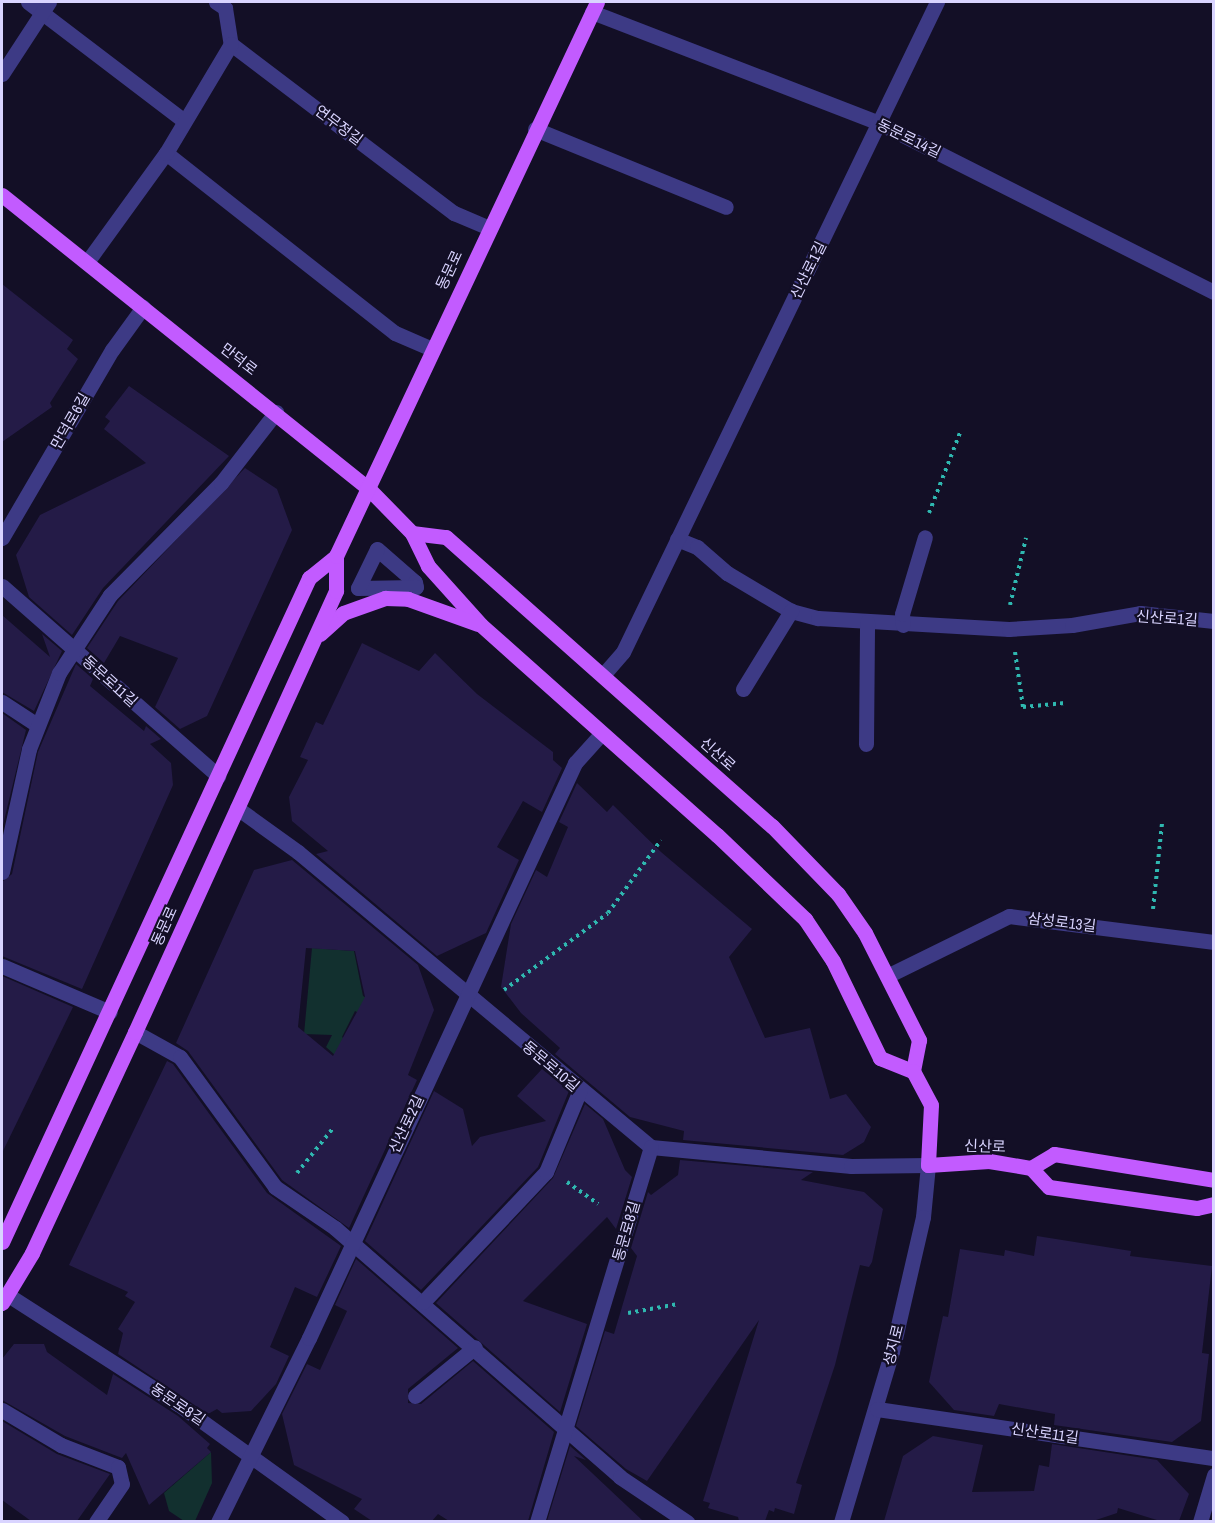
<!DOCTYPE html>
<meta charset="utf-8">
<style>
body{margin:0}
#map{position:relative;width:1215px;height:1523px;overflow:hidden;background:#130f26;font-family:"Archivo Narrow","Noto Sans KR",sans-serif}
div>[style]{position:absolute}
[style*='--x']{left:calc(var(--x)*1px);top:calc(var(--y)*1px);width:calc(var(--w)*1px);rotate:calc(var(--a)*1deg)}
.green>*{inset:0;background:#12302f}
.building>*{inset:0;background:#241b47}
.path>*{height:4px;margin-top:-2px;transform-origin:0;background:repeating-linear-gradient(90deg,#2fb8b0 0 3px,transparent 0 7.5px)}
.minor>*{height:15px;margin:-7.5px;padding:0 7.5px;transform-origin:7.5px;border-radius:7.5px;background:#3d3a85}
.major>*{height:15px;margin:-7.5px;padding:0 7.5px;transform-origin:7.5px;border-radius:7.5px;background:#c25bff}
span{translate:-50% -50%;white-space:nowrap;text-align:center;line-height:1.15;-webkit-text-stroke:4.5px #130f26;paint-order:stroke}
.street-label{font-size:15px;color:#d9d4ff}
.frame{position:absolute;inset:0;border:3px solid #d9d4ff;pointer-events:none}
</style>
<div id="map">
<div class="green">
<i style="clip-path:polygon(312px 948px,354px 951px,363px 996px,375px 1002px,367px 1017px,355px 1011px,342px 1037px,353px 1045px,336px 1056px,326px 1047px,332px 1035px,304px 1034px)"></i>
<i style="clip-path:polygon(211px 1452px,212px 1483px,195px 1521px,184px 1521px,169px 1511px,164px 1493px)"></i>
</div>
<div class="building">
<i style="clip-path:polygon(2px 284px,73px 340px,67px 349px,78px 359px,50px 403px,52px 407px,2px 442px)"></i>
<i style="clip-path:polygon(129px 386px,229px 456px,103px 588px,72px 635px,29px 597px,16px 555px,40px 515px,146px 463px,104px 429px,110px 421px,105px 417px)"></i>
<i style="clip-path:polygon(245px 468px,277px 489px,292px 530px,207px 716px,180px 729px,155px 707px,178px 658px,120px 636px,104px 663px,87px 648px,118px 601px)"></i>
<i style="clip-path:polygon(2px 615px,50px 657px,42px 634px,62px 651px,34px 711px,2px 692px)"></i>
<i style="clip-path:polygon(362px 643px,419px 671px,435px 653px,477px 694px,553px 752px,553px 760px,562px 768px,542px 812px,523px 801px,497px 847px,519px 860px,486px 933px,437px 956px,316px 854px,328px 851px,292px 821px,289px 797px,308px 760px,300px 757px,316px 722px,323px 725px)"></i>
<i style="clip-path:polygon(76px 664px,93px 679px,90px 686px,144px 731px,146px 726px,161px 739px,150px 744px,171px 763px,173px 785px,82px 989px,2px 956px,2px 882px,12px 874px,38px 752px)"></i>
<i style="clip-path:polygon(2px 713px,26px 730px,2px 829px)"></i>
<i style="clip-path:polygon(577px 783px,607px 812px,613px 805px,661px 852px,752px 929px,729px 957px,765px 1038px,810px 1028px,830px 1099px,846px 1094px,871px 1127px,864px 1142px,843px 1155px,683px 1140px,684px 1131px,630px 1117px,555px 1054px,560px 1048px,521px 1013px,501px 987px,511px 924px,536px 870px,547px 877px,568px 827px,559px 822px)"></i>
<i style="clip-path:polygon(evenodd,292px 860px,418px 965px,434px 1010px,408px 1075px,417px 1080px,349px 1228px,282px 1180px,188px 1051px,176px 1043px,254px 870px,292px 860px,306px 948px,355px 951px,365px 997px,333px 1056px,298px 1027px,306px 948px)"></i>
<i style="clip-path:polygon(2px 976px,73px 1007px,2px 1153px)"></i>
<i style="clip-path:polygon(167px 1061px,173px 1064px,267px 1193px,341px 1246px,317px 1297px,295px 1287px,270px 1347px,289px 1356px,276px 1384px,251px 1411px,222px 1413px,217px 1409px,208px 1414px,118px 1354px,123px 1333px,118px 1329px,135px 1302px,125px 1296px,128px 1292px,69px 1265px)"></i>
<i style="clip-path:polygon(542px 1069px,569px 1091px,538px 1167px,421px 1290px,365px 1241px,434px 1091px,463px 1109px,472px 1146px,480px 1137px,546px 1121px,517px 1096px)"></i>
<i style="clip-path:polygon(585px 1104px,603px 1119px,625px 1170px,632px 1177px,616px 1229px,607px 1217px,523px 1301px,587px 1324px,560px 1412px,436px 1303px,553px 1178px)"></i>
<i style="clip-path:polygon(680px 1160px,813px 1172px,801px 1180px,864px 1192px,883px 1209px,872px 1262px,869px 1267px,860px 1265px,835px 1365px,796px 1483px,802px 1485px,794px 1514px,775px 1508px,774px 1512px,769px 1510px,765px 1521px,739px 1521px,738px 1517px,708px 1508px,710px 1503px,703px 1501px,759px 1320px,647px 1481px,626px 1469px,576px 1426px,605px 1331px,614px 1334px,637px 1256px,631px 1248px,648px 1192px,651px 1195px,678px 1175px)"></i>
<i style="clip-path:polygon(1037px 1236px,1131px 1251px,1130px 1256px,1212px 1266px,1202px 1353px,1209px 1354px,1201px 1421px,1172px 1442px,1054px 1425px,1055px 1414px,999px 1404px,994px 1416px,954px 1410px,929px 1382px,943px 1316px,948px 1317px,960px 1249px,1004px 1256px,1005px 1250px,1034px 1256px)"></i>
<i style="clip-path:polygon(356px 1259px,458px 1348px,408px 1389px,408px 1403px,421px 1404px,473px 1361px,554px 1432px,528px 1521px,449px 1521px,438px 1514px,432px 1521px,372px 1521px,354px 1509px,362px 1499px,294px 1465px,282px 1414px,307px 1364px,320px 1370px,347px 1311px,335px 1305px)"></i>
<i style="clip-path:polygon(14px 1344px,44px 1344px,47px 1352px,107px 1395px,113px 1374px,178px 1416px,210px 1444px,207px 1448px,211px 1452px,149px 1505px,126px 1453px,122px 1458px,65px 1436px,2px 1400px,2px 1359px)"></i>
<i style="clip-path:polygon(2px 1421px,57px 1454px,110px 1474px,77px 1521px,31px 1521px,2px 1500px)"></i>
<i style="clip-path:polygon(933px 1436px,983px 1445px,972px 1492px,1034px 1491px,1039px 1465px,1049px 1467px,1052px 1444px,1157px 1460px,1189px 1494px,1179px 1521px,1160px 1521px,1118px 1508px,1117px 1513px,1093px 1521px,884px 1521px,903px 1456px)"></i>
<i style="clip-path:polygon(570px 1446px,586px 1460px,574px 1456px,643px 1521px,547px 1521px)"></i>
</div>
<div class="path">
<i style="--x:929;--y:513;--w:89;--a:-68.9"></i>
<i style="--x:1010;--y:605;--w:69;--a:-76.6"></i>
<i style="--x:1015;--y:652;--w:56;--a:81.7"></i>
<i style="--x:1023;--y:707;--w:42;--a:-5.4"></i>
<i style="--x:1153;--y:909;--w:86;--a:-84"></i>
<i style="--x:504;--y:990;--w:129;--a:-36.5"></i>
<i style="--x:608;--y:913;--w:90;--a:-54"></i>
<i style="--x:297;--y:1173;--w:59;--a:-51.2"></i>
<i style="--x:567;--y:1182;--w:38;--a:35"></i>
<i style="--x:628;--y:1313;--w:51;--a:-10.2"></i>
</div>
<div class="minor">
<i style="--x:28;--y:2;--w:196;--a:37.3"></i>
<i style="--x:216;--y:2;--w:11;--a:34"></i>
<i style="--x:225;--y:8;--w:36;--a:81"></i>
<i style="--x:231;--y:44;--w:280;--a:37.2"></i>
<i style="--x:454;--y:213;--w:38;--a:23"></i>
<i style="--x:592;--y:12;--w:308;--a:21.1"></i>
<i style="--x:879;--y:123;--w:375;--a:26.8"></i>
<i style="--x:2;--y:74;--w:86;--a:-56.9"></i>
<i style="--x:535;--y:129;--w:206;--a:22.2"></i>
<i style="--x:166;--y:153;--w:291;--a:38.2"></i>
<i style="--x:395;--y:333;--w:40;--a:23.4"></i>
<i style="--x:87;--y:262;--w:135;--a:-54.1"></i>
<i style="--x:166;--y:153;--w:127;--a:-59.2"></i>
<i style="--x:2;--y:538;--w:218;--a:-59.7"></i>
<i style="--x:112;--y:350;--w:53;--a:-54.2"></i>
<i style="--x:677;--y:539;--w:22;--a:22"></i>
<i style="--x:697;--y:547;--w:40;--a:41"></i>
<i style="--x:727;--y:573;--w:74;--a:30.7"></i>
<i style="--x:791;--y:611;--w:28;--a:15"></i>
<i style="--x:818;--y:618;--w:191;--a:3.3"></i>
<i style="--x:1009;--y:629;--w:63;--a:-3.6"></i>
<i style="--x:1072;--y:625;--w:69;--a:-10"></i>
<i style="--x:1140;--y:613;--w:74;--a:6.2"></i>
<i style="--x:377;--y:549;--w:50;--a:41"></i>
<i style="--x:415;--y:582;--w:5;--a:79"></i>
<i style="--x:416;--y:587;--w:58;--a:179"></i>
<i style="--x:358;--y:588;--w:43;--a:-64"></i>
<i style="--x:2;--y:586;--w:288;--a:41.3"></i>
<i style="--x:903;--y:625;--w:11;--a:-95"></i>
<i style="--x:902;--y:614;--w:80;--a:-73.4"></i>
<i style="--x:603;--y:675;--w:30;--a:-49"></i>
<i style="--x:623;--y:652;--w:722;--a:-64.22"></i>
<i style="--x:743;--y:689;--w:92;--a:-58.4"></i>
<i style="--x:2;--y:702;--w:42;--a:33.3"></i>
<i style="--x:866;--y:744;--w:122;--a:-89.5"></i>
<i style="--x:237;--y:808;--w:75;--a:35.8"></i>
<i style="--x:298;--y:852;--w:460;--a:39.9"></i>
<i style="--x:651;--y:1147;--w:201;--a:5.4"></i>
<i style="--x:851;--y:1166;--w:77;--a:-0.7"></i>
<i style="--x:928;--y:1165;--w:52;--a:95.5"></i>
<i style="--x:923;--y:1217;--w:138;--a:103"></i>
<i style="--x:892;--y:1351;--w:178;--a:106.6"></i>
<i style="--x:2;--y:872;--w:126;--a:-77.6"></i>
<i style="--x:29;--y:749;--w:82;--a:-68.5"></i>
<i style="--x:59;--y:673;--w:93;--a:-56.8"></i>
<i style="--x:110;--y:595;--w:158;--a:-45.3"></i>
<i style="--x:221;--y:483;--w:90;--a:-52.2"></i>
<i style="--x:2;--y:966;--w:117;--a:23.1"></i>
<i style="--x:887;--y:976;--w:136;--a:-26.2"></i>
<i style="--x:1009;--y:916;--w:207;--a:7.2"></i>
<i style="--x:135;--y:1032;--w:51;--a:29.1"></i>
<i style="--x:180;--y:1057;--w:161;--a:53.8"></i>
<i style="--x:275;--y:1187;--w:73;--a:34.3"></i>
<i style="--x:335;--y:1228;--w:378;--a:41.1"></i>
<i style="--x:620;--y:1477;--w:81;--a:33.9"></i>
<i style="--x:8;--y:1295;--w:202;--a:32.7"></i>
<i style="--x:178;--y:1404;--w:202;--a:35.7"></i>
<i style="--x:423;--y:1302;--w:179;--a:-46.6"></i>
<i style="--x:546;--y:1172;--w:89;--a:-67.5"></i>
<i style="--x:415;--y:1396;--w:77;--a:-39.2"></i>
<i style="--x:877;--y:1409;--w:341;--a:8.3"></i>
<i style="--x:2;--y:1410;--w:69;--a:30.7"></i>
<i style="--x:61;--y:1445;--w:61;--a:21.1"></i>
<i style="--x:118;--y:1467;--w:17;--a:77"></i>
<i style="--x:122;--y:1484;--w:46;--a:124.4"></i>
<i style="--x:218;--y:1522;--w:205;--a:-63.7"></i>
<i style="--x:309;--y:1338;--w:634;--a:-65.17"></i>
<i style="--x:575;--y:763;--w:40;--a:-48"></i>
<i style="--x:537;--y:1522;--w:392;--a:-73.1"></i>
<i style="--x:1200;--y:1522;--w:49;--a:-73.4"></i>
</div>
<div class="major">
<i style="--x:2;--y:195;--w:467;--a:38.7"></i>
<i style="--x:367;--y:487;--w:64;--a:45.6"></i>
<i style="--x:412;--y:533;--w:37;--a:64"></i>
<i style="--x:428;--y:566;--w:79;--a:48.1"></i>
<i style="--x:481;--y:625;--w:316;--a:41.7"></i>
<i style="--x:717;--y:835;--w:122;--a:43.7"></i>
<i style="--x:805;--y:919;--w:50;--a:56.3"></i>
<i style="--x:833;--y:961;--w:108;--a:64.1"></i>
<i style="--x:880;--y:1058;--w:35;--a:22"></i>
<i style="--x:412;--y:533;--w:34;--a:7"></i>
<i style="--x:446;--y:537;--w:436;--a:41.6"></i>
<i style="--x:772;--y:826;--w:95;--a:45.9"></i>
<i style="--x:838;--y:894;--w:47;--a:55.3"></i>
<i style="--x:865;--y:933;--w:120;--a:63.2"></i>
<i style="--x:919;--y:1040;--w:32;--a:101"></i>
<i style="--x:913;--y:1071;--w:38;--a:62"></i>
<i style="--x:931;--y:1105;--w:60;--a:92.9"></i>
<i style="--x:928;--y:1165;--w:61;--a:-3.8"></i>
<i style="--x:989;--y:1161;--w:43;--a:9.5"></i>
<i style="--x:1031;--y:1168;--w:26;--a:47"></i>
<i style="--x:1049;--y:1187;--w:149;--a:8.1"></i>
<i style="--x:1197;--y:1208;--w:17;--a:-13"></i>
<i style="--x:320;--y:634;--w:31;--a:-42"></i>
<i style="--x:343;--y:613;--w:45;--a:-19.7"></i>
<i style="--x:385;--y:598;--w:23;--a:2"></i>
<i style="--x:408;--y:599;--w:74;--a:19.7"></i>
<i style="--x:1031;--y:1168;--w:27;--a:-31"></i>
<i style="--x:1054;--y:1154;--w:162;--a:9.2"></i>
<i style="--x:2;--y:1242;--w:732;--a:-65.19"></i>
<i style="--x:309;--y:578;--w:35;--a:-39"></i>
<i style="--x:2;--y:1303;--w:58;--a:-59"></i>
<i style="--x:32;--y:1253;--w:244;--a:-65"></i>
<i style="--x:135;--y:1032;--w:485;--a:-65.5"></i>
<i style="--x:336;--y:591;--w:35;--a:-90"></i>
<i style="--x:336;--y:556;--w:612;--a:-64.77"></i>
</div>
<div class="street-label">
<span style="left:339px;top:125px;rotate:37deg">연무정길</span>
<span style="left:909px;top:138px;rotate:26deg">동문로14길</span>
<span style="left:449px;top:270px;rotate:-65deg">동문로</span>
<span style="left:808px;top:270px;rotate:-64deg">신산로1길</span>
<span style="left:239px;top:359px;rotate:38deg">만덕로</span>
<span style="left:70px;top:421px;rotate:-60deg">만덕로6길</span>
<span style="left:1167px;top:618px;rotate:4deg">신산로1길</span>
<span style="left:110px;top:681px;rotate:42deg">동문로11길</span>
<span style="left:718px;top:754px;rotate:42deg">신산로</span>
<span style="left:1062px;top:922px;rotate:7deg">삼성로13길</span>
<span style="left:164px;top:926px;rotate:-66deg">동문로</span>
<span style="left:551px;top:1066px;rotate:40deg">동문로10길</span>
<span style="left:406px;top:1124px;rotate:-65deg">신산로2길</span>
<span style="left:985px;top:1146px;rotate:2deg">신산로</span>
<span style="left:626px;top:1231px;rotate:-74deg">동문로8길</span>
<span style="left:893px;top:1345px;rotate:-76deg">성지로</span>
<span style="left:178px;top:1404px;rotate:34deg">동문로8길</span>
<span style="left:1045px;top:1433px;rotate:8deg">신산로11길</span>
</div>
<div class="frame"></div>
</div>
